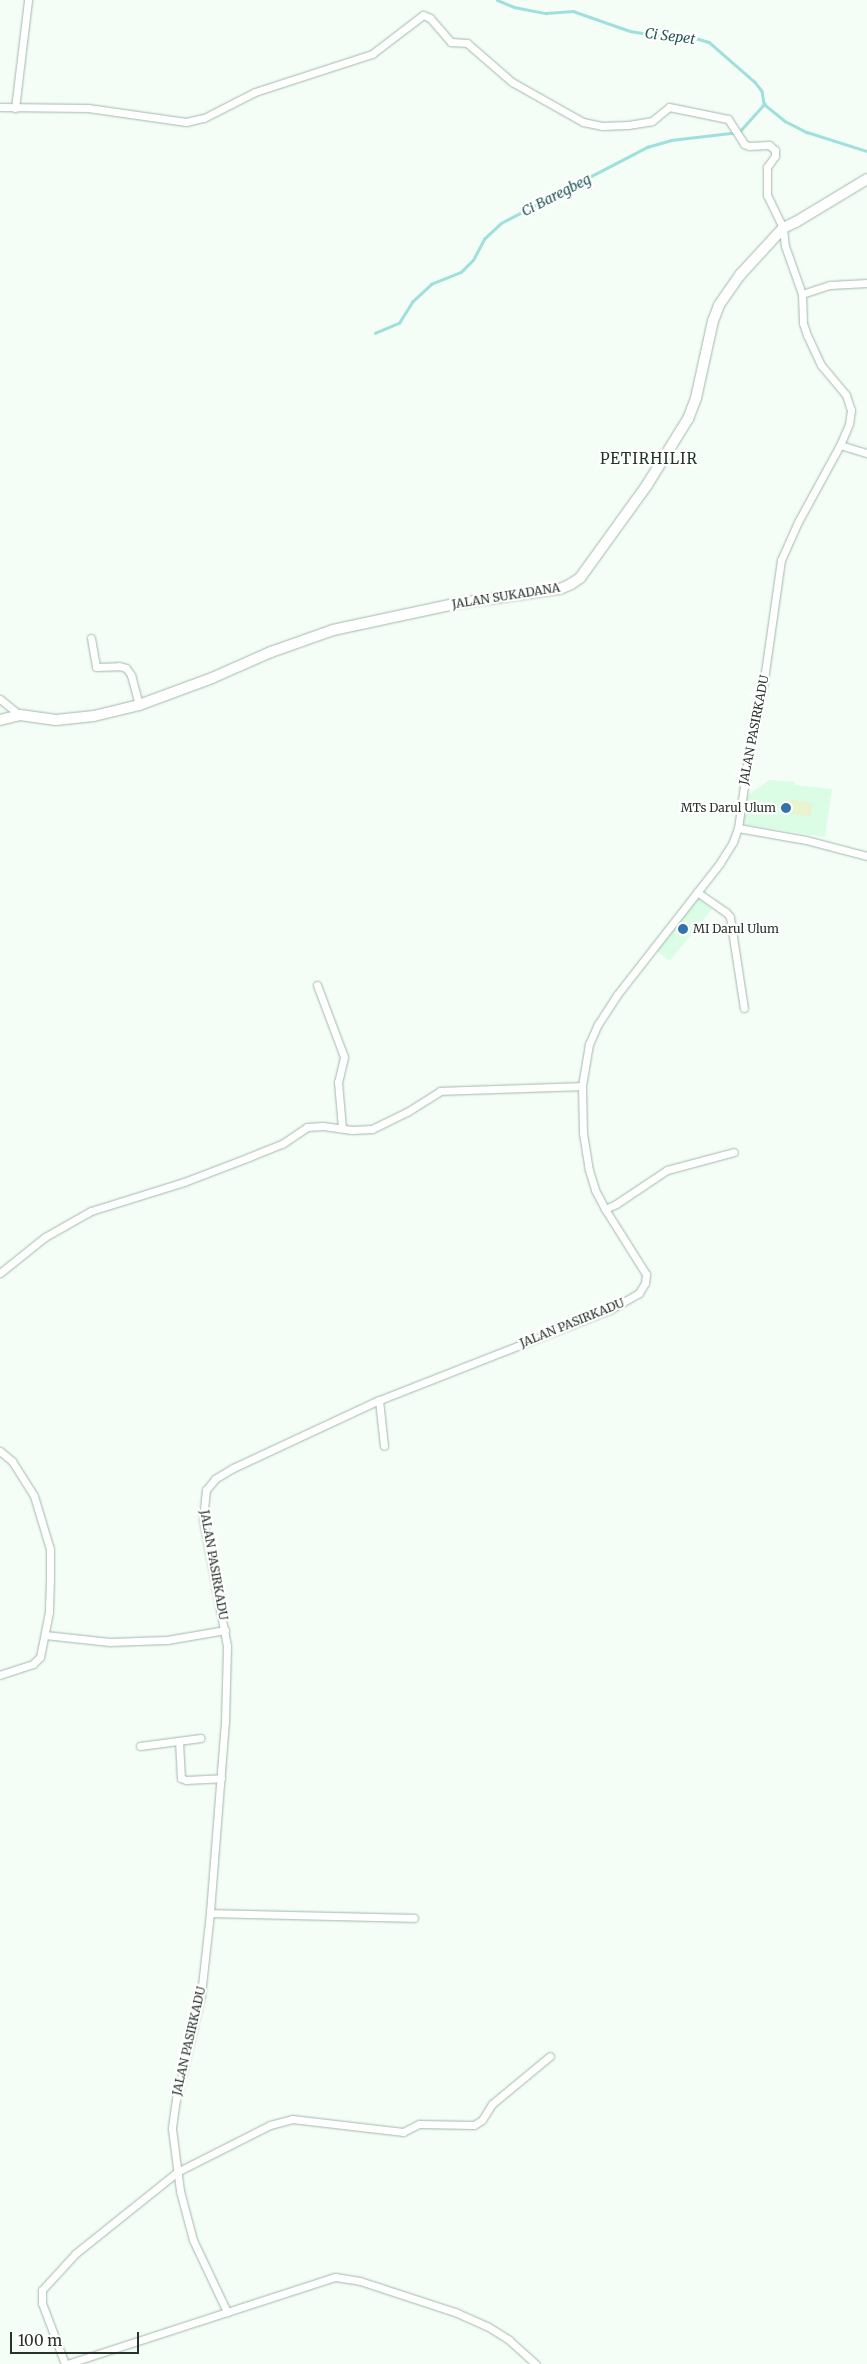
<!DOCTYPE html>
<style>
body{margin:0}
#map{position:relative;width:867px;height:2364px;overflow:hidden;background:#f4fef7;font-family:Merriweather,serif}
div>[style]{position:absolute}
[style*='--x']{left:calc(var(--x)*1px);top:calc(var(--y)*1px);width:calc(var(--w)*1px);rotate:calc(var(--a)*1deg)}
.built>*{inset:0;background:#dbfce5;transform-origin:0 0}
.green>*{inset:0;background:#eaf3cf;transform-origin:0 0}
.stream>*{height:2.5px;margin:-1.25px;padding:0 1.25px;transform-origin:1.25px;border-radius:1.25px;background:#9fe0dc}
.roads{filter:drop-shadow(0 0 1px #a1b9a8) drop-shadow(0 0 1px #a1b9a8)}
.street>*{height:7px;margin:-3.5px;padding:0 3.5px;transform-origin:3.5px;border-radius:3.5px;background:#fff}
.secondary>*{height:10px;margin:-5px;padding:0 5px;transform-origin:5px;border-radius:5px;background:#fff}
.dots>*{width:14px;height:14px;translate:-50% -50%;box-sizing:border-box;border:2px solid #fff;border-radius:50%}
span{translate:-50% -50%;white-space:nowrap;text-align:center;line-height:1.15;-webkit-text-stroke:4.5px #fff;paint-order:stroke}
.street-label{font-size:12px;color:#28312b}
.poi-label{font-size:12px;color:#28312b}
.right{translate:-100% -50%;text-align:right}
.left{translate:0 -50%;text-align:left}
.water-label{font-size:14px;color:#215856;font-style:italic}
.quarter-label{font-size:15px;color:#223629;letter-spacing:1px}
.scale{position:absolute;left:10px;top:2332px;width:129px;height:22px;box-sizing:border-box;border:2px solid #28312b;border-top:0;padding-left:6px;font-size:15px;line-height:18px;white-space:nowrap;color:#28312b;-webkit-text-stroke:4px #fff;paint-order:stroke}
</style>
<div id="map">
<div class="built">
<i style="clip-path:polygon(769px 780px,795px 782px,795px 785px,832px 789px,825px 837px,743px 824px,745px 797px)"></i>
<i style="left:697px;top:897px;width:19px;height:67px;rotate:39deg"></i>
</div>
<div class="green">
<i style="left:786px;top:799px;width:27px;height:14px;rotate:8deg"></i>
</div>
<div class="stream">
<i style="--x:497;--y:0;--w:18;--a:22"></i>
<i style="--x:514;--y:7;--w:33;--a:11"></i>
<i style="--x:546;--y:13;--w:27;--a:-4"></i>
<i style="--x:573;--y:11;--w:60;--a:19.3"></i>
<i style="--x:630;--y:31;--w:39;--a:9"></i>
<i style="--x:669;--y:37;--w:20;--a:-3"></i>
<i style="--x:689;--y:36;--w:21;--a:17"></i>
<i style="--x:709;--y:42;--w:61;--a:41"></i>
<i style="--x:755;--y:82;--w:11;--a:52"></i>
<i style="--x:762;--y:91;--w:13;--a:81"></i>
<i style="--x:764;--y:104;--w:27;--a:39"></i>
<i style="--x:785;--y:121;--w:25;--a:27"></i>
<i style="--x:807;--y:132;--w:63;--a:17.6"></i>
<i style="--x:375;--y:333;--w:26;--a:-23"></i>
<i style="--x:399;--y:323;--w:25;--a:-58"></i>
<i style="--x:412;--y:302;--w:26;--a:-43"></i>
<i style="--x:431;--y:284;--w:32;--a:-22"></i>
<i style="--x:461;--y:272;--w:17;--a:-45"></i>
<i style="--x:473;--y:260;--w:24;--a:-62"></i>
<i style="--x:484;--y:239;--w:23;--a:-43"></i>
<i style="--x:501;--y:223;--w:165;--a:-27.5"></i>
<i style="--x:647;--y:147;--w:25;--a:-16"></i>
<i style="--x:671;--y:140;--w:68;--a:-6.7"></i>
<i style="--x:739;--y:132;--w:38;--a:-48"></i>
</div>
<div class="roads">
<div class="street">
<i style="--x:0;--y:107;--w:88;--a:0.7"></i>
<i style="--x:88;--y:108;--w:99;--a:8.1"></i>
<i style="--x:186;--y:122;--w:18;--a:-13"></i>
<i style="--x:204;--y:118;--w:57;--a:-27"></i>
<i style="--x:255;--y:92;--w:123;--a:-18"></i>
<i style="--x:372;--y:54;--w:64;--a:-37.4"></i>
<i style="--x:423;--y:15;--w:8;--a:23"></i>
<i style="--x:430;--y:18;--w:32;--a:49"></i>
<i style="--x:451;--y:42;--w:16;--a:4"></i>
<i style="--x:467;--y:43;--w:60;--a:40.9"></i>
<i style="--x:512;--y:82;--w:81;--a:29.4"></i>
<i style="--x:583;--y:122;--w:19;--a:12"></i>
<i style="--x:602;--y:126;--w:26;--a:-2"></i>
<i style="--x:628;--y:125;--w:24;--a:-9"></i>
<i style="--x:652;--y:121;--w:22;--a:-39"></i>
<i style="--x:669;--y:107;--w:60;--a:11.5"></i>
<i style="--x:728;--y:119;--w:30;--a:57"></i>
<i style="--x:744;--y:144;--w:5;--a:22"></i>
<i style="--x:749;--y:146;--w:20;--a:-3"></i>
<i style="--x:769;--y:145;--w:8;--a:40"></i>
<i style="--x:775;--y:150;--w:6;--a:90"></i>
<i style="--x:775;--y:156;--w:14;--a:126"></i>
<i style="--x:767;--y:167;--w:28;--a:90"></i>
<i style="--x:767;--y:195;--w:37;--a:64"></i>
<i style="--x:783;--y:228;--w:18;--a:84"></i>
<i style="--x:785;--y:246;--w:51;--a:70.5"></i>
<i style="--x:802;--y:294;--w:29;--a:88"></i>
<i style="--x:803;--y:323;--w:13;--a:72"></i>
<i style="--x:807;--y:335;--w:33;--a:65"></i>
<i style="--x:821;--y:365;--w:39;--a:50"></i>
<i style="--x:846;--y:395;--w:16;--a:72"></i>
<i style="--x:851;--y:410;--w:14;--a:98"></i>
<i style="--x:849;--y:424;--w:23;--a:113"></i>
<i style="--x:840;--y:445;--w:88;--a:118.6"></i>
<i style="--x:798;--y:522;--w:42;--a:114.1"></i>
<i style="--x:781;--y:560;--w:127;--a:98.1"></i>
<i style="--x:763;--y:686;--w:66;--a:102.2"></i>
<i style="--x:749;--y:751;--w:78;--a:98.1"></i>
<i style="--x:738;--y:828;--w:15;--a:110"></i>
<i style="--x:733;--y:842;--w:25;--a:122"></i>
<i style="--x:720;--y:863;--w:167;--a:128"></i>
<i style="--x:617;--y:995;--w:35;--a:123"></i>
<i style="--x:598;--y:1024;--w:22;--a:114"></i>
<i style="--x:589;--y:1044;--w:43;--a:99.5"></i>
<i style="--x:582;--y:1086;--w:47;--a:88.8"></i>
<i style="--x:583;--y:1133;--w:37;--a:81"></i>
<i style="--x:589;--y:1170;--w:21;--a:73"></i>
<i style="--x:595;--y:1190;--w:21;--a:62"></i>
<i style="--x:605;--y:1209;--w:77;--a:57.8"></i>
<i style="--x:646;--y:1274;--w:9;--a:96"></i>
<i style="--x:645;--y:1283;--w:12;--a:121"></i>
<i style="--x:639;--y:1293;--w:34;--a:150"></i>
<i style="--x:609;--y:1310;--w:247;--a:158.6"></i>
<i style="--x:379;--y:1400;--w:161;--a:155"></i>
<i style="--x:233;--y:1468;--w:21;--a:149"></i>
<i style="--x:215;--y:1479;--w:14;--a:129"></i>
<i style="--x:206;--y:1490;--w:29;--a:96"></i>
<i style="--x:203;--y:1519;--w:129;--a:79.3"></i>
<i style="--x:227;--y:1646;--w:75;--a:91.5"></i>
<i style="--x:225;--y:1721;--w:193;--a:94.5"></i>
<i style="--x:210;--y:1913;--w:82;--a:96.3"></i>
<i style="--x:201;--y:1995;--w:107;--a:103.5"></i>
<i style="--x:176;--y:2099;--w:30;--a:98"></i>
<i style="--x:172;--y:2129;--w:63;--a:82.6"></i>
<i style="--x:180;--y:2191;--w:51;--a:75.1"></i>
<i style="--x:193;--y:2240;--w:80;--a:64.7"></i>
<i style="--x:15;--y:108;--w:109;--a:-83.1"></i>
<i style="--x:802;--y:294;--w:29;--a:-18"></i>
<i style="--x:830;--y:285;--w:37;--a:-3"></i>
<i style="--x:840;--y:445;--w:28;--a:17"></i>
<i style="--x:91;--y:638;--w:29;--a:80"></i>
<i style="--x:96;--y:667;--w:23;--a:-2"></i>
<i style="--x:119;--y:666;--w:7;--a:16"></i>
<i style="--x:126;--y:668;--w:9;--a:54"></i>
<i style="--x:131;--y:675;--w:31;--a:75"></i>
<i style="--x:0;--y:699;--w:26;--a:39"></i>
<i style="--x:738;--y:828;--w:69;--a:10"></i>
<i style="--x:806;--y:840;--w:63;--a:14.7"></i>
<i style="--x:697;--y:892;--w:35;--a:35"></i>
<i style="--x:726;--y:912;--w:6;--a:51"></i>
<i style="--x:730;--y:917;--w:92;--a:81.3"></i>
<i style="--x:317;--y:985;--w:77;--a:69.4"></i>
<i style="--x:344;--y:1057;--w:26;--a:103"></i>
<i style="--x:338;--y:1082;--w:46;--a:85"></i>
<i style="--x:605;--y:1209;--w:12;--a:-24"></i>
<i style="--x:616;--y:1204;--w:61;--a:-33.7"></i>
<i style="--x:667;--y:1170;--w:69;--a:-15"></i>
<i style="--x:0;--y:1273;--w:58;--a:-38.7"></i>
<i style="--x:45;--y:1237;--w:53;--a:-29.5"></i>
<i style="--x:91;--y:1211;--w:97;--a:-17.3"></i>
<i style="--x:184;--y:1182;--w:70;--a:-21"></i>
<i style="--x:249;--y:1157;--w:35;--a:-22"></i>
<i style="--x:282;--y:1144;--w:30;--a:-34"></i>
<i style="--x:307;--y:1127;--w:16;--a:-4"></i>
<i style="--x:323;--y:1126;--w:29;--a:8"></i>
<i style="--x:352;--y:1130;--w:20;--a:-3"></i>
<i style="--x:372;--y:1129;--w:39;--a:-26"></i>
<i style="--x:407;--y:1112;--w:39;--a:-32"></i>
<i style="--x:440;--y:1091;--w:142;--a:-2"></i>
<i style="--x:379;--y:1400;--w:46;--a:83.8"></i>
<i style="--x:0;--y:1451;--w:16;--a:40"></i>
<i style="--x:12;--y:1461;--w:41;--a:57.8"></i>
<i style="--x:34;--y:1496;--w:55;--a:73.2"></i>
<i style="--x:50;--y:1549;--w:30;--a:90"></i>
<i style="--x:50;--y:1579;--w:33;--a:92"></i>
<i style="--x:49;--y:1612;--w:46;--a:101.3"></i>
<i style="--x:40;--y:1657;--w:10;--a:135"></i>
<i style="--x:33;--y:1664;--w:35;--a:162"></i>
<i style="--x:45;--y:1635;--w:65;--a:6.1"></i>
<i style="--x:110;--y:1642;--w:27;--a:-2"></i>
<i style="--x:137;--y:1641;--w:30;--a:-2"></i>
<i style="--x:167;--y:1640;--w:59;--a:-9.8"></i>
<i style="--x:179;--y:1741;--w:37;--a:87"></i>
<i style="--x:181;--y:1778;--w:5;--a:22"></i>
<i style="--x:186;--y:1780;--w:35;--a:-3"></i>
<i style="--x:140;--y:1746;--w:61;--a:-7.6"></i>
<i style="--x:210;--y:1913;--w:204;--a:1.4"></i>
<i style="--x:65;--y:2364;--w:65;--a:-110.7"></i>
<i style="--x:42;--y:2303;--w:13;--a:-90"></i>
<i style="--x:42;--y:2290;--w:50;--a:-47.4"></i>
<i style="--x:76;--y:2253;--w:129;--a:-38.7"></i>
<i style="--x:177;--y:2172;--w:104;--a:-26.8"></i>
<i style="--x:270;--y:2125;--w:23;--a:-15"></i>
<i style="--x:292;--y:2119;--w:112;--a:6.7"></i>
<i style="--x:403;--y:2132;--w:18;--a:-27"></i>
<i style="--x:419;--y:2124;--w:55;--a:1"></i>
<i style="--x:474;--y:2125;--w:9;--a:-32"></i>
<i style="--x:482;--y:2120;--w:19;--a:-58"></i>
<i style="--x:492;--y:2104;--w:75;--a:-39.6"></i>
<i style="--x:67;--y:2364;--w:282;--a:-18"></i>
<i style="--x:335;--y:2277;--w:25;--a:9"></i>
<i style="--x:360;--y:2281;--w:100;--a:18.1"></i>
<i style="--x:455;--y:2312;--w:35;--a:24"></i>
<i style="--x:487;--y:2326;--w:26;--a:32"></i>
<i style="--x:509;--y:2340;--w:36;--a:42"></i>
</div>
<div class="secondary">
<i style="--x:0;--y:720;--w:21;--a:-14"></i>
<i style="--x:20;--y:715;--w:36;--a:8"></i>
<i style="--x:56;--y:720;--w:38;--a:-6"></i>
<i style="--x:94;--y:716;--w:46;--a:-13.7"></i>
<i style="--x:139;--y:705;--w:78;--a:-20.3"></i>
<i style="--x:212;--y:678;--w:64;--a:-23.8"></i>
<i style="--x:271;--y:652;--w:66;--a:-19.5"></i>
<i style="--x:333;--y:630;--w:124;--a:-12.1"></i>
<i style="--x:454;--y:604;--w:107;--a:-8.1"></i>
<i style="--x:560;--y:589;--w:12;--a:-24"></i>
<i style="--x:571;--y:584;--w:11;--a:-34"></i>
<i style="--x:580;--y:578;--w:115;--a:-54.2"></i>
<i style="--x:647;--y:485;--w:78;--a:-58.2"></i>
<i style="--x:688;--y:419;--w:22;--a:-69"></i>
<i style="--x:696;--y:398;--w:79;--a:-77.6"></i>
<i style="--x:713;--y:321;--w:17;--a:-69"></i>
<i style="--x:719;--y:305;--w:37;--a:-55"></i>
<i style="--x:740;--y:275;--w:64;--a:-47.5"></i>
<i style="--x:783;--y:228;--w:14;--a:-25"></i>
<i style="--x:796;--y:222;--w:83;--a:-31.2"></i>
</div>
</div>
<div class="dots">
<i style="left:786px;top:808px;background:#3073a9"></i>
<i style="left:683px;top:929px;background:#3073a9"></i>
</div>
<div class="street-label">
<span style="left:506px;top:596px;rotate:-9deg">JALAN SUKADANA</span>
<span style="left:754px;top:730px;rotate:-79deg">JALAN PASIRKADU</span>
<span style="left:572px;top:1323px;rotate:-22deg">JALAN PASIRKADU</span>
<span style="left:214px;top:1565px;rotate:80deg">JALAN PASIRKADU</span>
<span style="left:189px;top:2041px;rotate:-77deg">JALAN PASIRKADU</span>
</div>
<div class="poi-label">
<span class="right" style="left:776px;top:808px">MTs Darul Ulum</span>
<span class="left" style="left:693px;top:929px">MI Darul Ulum</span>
</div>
<div class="water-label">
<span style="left:670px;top:36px;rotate:7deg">Ci Sepet</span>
<span style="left:556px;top:195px;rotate:-27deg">Ci Baregbeg</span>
</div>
<div class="quarter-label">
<span style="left:649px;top:459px">PETIRHILIR</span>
</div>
<div class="scale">100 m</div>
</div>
